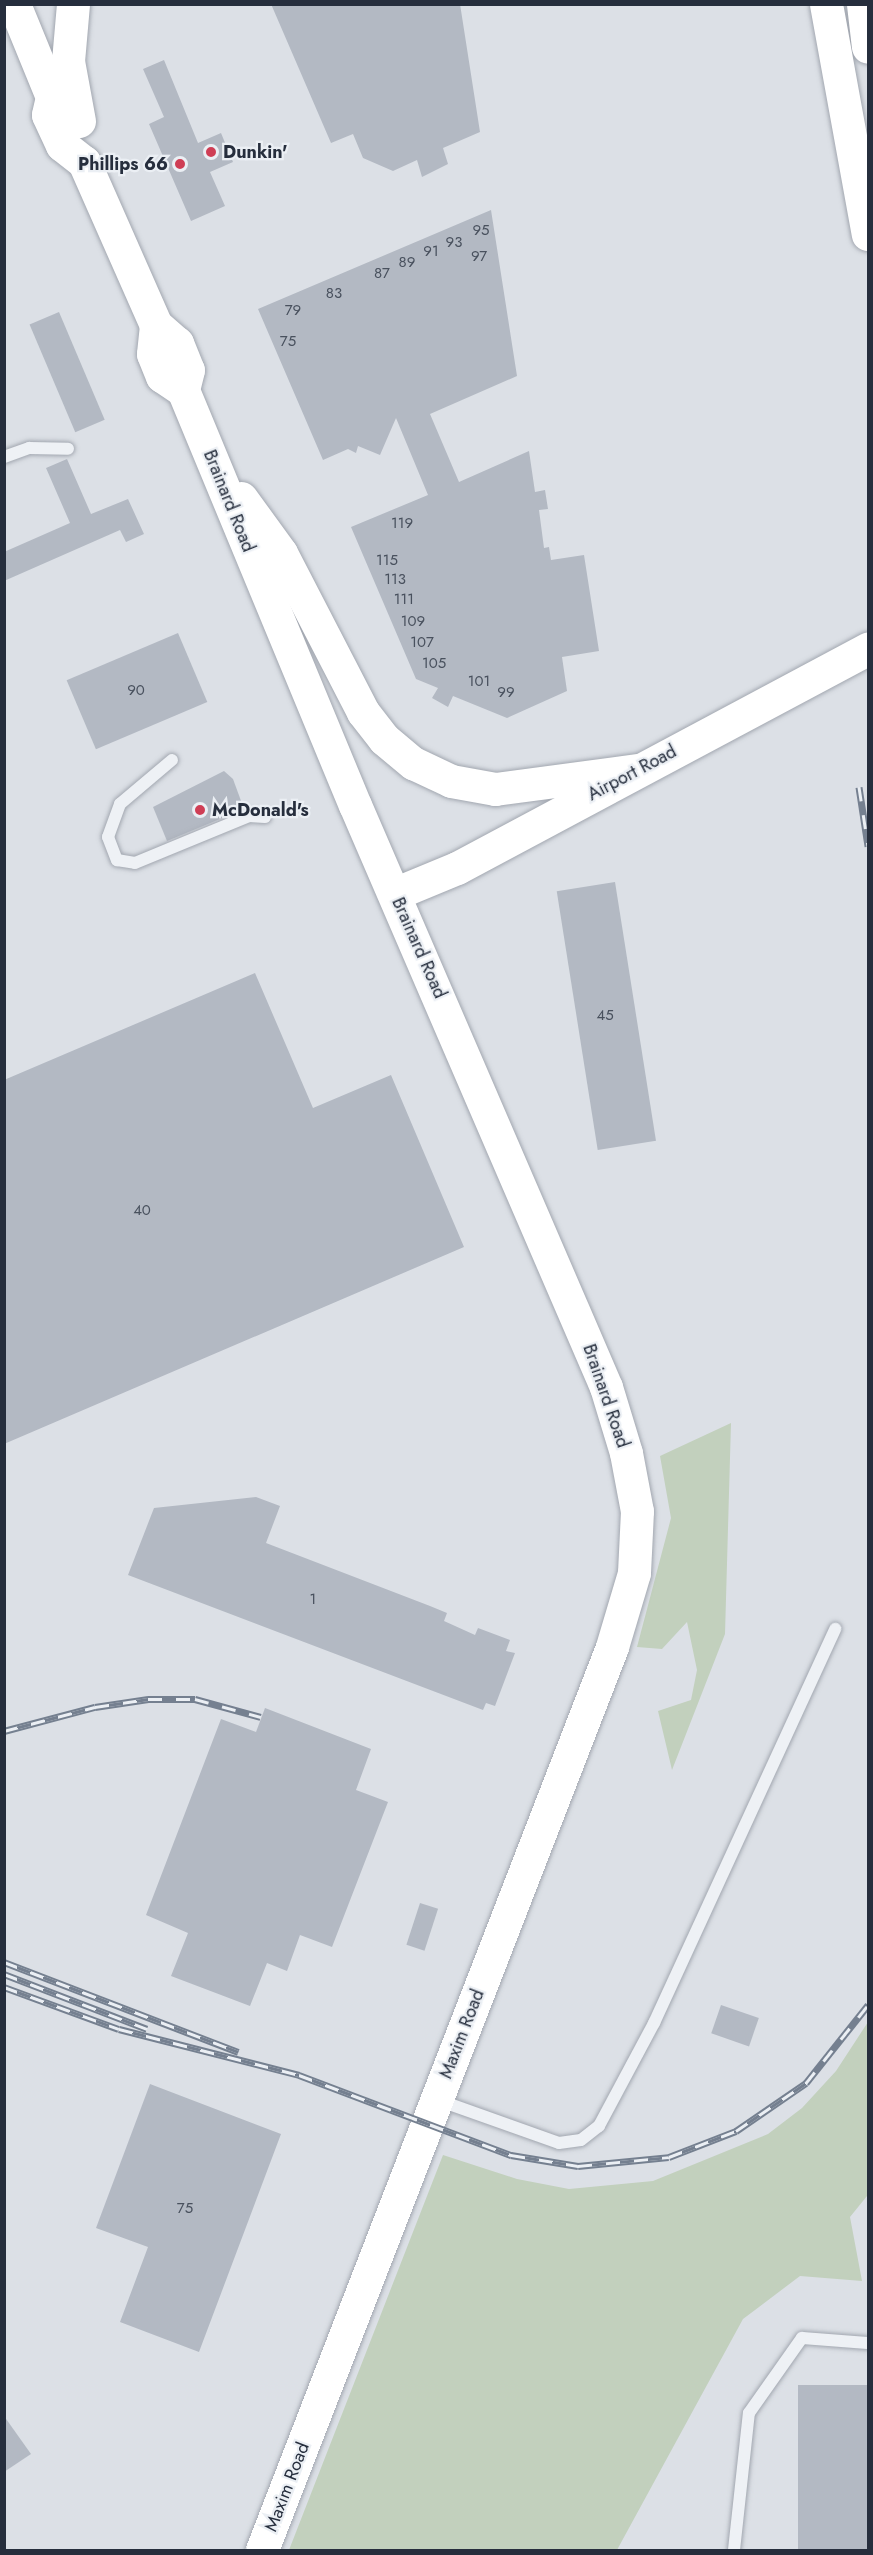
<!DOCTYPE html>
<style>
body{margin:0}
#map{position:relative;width:873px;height:2555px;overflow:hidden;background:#dce0e6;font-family:Jost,sans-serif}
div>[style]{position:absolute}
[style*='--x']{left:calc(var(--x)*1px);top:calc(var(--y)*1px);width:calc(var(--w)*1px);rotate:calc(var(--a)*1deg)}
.green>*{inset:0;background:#c2d0bd}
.building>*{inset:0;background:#b3b9c3;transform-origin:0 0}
.roads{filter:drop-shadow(0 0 2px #a2a7b0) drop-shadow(0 0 2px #a2a7b0)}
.lane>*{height:12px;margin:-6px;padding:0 6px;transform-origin:6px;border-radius:6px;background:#eef1f5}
.secondary>*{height:33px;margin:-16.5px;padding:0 16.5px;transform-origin:16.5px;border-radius:16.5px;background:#fff}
.highway>*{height:33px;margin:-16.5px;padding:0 16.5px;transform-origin:16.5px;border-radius:16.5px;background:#fff}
.rail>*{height:7px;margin-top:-3.5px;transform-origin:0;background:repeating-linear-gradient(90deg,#ebeff4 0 14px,#758090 0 28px);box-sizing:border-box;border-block:2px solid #758090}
.dots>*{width:16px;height:16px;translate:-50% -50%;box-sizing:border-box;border:3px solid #ebeff4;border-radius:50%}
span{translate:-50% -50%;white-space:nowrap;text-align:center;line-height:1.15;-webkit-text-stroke:4.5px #ebeff4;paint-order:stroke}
.number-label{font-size:15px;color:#49515e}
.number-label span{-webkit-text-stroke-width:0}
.poi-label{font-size:18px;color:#262e3d;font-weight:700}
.left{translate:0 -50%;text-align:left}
.right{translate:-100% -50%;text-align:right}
.street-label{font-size:18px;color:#262e3d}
.frame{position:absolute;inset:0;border:6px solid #262e3d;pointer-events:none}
</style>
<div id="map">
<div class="green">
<i style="clip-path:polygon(731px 1423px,725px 1634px,672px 1770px,658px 1711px,691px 1700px,697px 1670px,687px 1622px,662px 1649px,637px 1647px,671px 1518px,660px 1456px)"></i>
<i style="clip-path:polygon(868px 2022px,868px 2184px,867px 2196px,850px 2217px,862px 2281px,800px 2276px,743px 2319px,617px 2550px,289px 2550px,443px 2155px,517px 2179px,569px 2189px,653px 2181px,768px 2134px,802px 2108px,836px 2071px)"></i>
</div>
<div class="building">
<i style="clip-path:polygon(271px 4px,460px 4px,480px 132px,443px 148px,448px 164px,422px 177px,417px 160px,393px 171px,363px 158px,353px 134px,331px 143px)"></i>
<i style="clip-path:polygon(164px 60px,198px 143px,221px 133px,233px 162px,210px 172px,225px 206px,191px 221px,149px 124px,164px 117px,143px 69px)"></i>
<i style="clip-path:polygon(491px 210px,517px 376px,430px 414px,459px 482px,529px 451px,535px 492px,545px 490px,548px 509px,539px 510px,544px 548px,549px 547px,551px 560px,584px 555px,599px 651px,562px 657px,567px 691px,507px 718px,453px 696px,448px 707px,432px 698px,438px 688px,416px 679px,351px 527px,428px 495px,396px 418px,380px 455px,358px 446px,356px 453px,348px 449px,323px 460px,258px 309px)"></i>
<i style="left:59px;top:312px;width:117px;height:32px;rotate:67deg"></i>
<i style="clip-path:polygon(67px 459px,91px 514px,128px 499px,144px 534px,126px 542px,120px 530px,4px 581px,4px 552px,70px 523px,46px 468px)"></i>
<i style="left:178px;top:633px;width:75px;height:121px;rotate:67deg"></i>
<i style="clip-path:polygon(224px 771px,233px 779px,244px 809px,167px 841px,153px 807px)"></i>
<i style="left:615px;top:882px;width:262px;height:59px;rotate:81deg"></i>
<i style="clip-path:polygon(255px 973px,313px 1108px,391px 1075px,464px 1247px,4px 1444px,4px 1080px)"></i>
<i style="clip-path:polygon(256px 1497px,280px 1506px,266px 1543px,430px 1606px,447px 1613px,444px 1621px,475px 1635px,478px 1628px,510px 1640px,506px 1651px,515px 1653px,495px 1706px,486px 1703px,483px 1710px,128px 1575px,154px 1508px)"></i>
<i style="clip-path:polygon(265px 1708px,371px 1749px,356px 1790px,388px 1802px,332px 1947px,300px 1935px,287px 1971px,267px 1963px,250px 2006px,171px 1976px,188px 1933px,146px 1915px,221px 1719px,256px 1732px)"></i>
<i style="left:420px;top:1903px;width:19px;height:44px;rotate:18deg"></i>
<i style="left:721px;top:2005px;width:40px;height:30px;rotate:19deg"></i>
<i style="clip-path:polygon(150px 2084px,281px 2134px,199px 2352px,120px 2322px,148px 2247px,96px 2228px)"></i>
<i style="left:868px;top:2385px;width:165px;height:70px;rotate:90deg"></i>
<i style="clip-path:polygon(4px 2416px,31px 2454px,4px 2472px)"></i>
</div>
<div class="roads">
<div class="lane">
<i style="--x:4;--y:457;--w:27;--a:-20"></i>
<i style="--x:29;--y:448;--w:39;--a:1"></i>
<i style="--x:172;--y:760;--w:68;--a:139.8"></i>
<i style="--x:120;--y:804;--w:35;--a:110"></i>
<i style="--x:108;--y:837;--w:25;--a:69"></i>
<i style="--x:117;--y:860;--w:18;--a:9"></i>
<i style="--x:135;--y:863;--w:123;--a:-22.4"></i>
<i style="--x:249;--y:816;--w:16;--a:4"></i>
<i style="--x:438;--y:2100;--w:128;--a:19.6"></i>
<i style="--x:559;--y:2143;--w:22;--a:-8"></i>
<i style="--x:581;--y:2140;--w:23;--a:-38"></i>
<i style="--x:599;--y:2126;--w:117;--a:-61.9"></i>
<i style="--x:654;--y:2023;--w:434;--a:-65.3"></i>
<i style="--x:734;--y:2550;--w:138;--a:-83.8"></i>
<i style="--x:749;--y:2413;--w:92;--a:-54.8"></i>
<i style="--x:802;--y:2338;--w:66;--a:4.3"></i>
</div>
<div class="secondary">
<i style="--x:14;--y:4;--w:100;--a:67.8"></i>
<i style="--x:52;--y:97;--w:18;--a:103"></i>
<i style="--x:48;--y:115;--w:33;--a:65"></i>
<i style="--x:62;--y:145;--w:28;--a:38"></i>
<i style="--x:84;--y:162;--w:178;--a:66.2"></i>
<i style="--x:156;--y:325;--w:28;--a:41"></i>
<i style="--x:177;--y:343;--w:29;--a:68"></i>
<i style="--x:188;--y:370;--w:21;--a:104"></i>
<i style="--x:156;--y:325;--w:29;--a:96"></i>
<i style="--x:153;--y:354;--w:24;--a:68"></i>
<i style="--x:162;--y:376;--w:25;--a:34"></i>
<i style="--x:183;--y:390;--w:449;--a:67.5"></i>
<i style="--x:355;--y:805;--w:634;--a:66.67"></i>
<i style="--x:606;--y:1387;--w:69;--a:73.1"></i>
<i style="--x:626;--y:1453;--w:59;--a:79.3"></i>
<i style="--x:637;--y:1511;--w:62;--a:92.8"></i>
<i style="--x:634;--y:1573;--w:77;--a:106.6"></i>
<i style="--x:612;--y:1647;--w:968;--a:111.19"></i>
<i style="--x:241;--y:498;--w:68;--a:54"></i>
<i style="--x:281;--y:553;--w:179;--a:62.7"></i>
<i style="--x:363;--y:712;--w:34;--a:52"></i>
<i style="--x:384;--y:739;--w:38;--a:40"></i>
<i style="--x:413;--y:763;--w:42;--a:25.3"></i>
<i style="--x:451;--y:781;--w:45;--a:10.3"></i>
<i style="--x:495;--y:789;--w:143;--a:-7.6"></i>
<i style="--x:394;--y:894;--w:68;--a:-22.4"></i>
<i style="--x:457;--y:868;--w:466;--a:-28.1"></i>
</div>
<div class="highway">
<i style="--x:73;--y:4;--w:57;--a:95"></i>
<i style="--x:68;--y:61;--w:61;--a:79.6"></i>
<i style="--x:826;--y:4;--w:234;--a:79.7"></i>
<i style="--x:863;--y:4;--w:43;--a:83.4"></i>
</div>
</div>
<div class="rail">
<i style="--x:859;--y:787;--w:60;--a:81.3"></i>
<i style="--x:4;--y:1731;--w:94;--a:-14.8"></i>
<i style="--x:95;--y:1707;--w:54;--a:-8.6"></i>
<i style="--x:148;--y:1699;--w:47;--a:0"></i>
<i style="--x:195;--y:1699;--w:68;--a:15.3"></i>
<i style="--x:4;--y:1962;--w:251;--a:21"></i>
<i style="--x:4;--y:1974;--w:153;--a:21"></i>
<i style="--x:4;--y:1987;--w:122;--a:20.1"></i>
<i style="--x:119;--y:2029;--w:186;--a:14.3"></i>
<i style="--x:299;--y:2075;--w:227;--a:20.7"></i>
<i style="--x:511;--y:2155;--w:68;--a:9.3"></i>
<i style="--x:578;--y:2166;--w:91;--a:-5.6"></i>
<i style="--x:669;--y:2157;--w:72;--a:-21.2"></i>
<i style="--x:736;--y:2131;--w:85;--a:-34.4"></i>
<i style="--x:806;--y:2083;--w:100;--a:-51.5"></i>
</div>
<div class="dots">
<i style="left:211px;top:152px;background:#cf3e55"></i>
<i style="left:180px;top:164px;background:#cf3e55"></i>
<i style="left:200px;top:810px;background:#cf3e55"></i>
</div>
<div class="number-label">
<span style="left:481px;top:231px">95</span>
<span style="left:454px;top:243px">93</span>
<span style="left:431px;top:252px">91</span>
<span style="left:479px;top:257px">97</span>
<span style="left:407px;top:263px">89</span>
<span style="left:382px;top:274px">87</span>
<span style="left:334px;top:294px">83</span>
<span style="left:293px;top:311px">79</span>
<span style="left:288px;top:342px">75</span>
<span style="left:402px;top:524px">119</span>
<span style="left:387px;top:561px">115</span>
<span style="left:395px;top:580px">113</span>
<span style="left:404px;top:600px">111</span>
<span style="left:413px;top:622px">109</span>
<span style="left:422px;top:643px">107</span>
<span style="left:434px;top:664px">105</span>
<span style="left:479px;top:682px">101</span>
<span style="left:136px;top:691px">90</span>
<span style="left:506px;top:693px">99</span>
<span style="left:605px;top:1016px">45</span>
<span style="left:142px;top:1211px">40</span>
<span style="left:313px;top:1600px">1</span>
<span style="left:185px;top:2209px">75</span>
</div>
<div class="poi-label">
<span class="left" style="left:223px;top:152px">Dunkin'</span>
<span class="right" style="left:168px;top:164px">Phillips 66</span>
<span class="left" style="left:212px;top:810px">McDonald's</span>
</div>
<div class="street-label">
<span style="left:229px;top:501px;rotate:68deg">Brainard Road</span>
<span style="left:632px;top:773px;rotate:-28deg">Airport Road</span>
<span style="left:419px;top:948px;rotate:66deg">Brainard Road</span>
<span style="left:606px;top:1396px;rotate:71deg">Brainard Road</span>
<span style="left:462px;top:2034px;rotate:-69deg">Maxim Road</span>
<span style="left:287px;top:2487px;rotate:-69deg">Maxim Road</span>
</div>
<div class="frame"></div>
</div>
